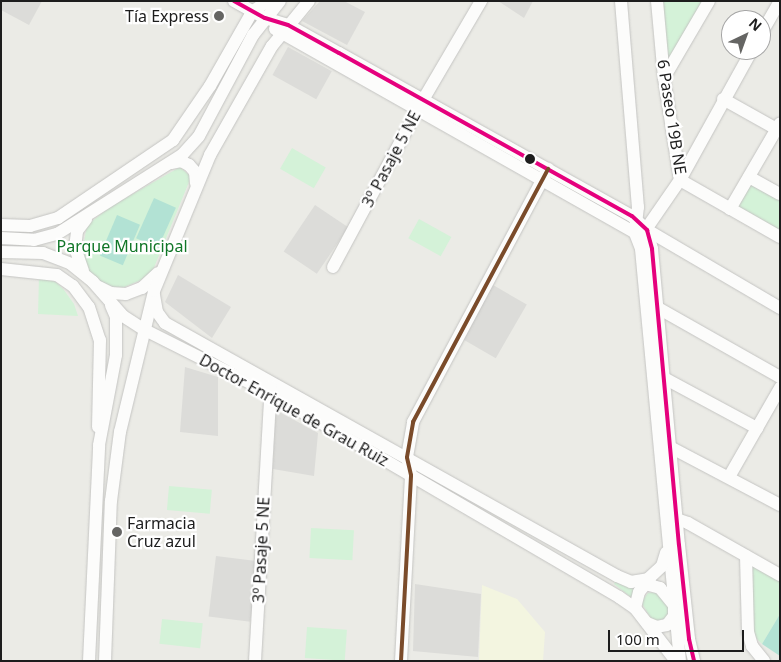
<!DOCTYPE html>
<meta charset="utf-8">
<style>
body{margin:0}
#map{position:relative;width:781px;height:662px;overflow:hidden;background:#ebebe6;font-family:"Noto Sans",sans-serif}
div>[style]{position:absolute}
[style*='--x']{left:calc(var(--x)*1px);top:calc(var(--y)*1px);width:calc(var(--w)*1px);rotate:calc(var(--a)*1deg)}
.education>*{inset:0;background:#f3f5e0}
.park>*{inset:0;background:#d4f2d8;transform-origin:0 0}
.pitch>*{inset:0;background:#b2e2d4;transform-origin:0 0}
.parking>*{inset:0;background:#dcdcd9;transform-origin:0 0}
.roads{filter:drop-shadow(0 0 1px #c4c4c2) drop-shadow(0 0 1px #c4c4c2)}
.minor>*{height:12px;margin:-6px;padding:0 6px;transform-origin:6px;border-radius:6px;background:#fcfcfb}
.bus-1>*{height:4px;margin:-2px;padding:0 2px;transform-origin:2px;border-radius:2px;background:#e5007d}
.bus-2>*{height:4px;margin:-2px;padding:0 2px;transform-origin:2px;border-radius:2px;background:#7a4b2a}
.dots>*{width:14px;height:14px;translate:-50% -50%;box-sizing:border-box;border:2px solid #fff;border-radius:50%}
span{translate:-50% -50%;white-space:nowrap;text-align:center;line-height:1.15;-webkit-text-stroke:4.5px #fff;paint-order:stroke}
.poi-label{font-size:16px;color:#1d1d1d}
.right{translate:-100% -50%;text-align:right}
.left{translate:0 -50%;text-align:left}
.street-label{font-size:16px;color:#1d1d1d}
.park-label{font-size:16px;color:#107627}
.frame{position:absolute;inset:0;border:2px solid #1d1d1d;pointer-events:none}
.north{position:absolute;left:721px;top:10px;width:50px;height:50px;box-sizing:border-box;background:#fff;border:1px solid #a5a5a5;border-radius:50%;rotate:42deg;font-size:14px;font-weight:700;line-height:20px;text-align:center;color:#1d1d1d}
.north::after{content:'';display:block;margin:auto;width:18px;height:22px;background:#656563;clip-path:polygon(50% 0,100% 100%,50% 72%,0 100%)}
.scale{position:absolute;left:608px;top:630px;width:136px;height:22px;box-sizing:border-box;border:2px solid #1d1d1d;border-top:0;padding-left:6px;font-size:15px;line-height:18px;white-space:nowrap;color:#1d1d1d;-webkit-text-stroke:4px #fff;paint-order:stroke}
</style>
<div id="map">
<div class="education">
<i style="clip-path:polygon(482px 585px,517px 599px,545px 632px,543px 661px,479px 661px)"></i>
</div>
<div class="park">
<i style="clip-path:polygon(662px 1px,704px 1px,668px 65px)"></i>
<i style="left:292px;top:148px;width:39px;height:24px;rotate:30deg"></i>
<i style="clip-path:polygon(180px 167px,191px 177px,189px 182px,153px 270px,141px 280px,122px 288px,108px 286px,91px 276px,82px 253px,87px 225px,110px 207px)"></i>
<i style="clip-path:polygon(750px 182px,780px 199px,780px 230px,737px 206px)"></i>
<i style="left:419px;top:219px;width:37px;height:22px;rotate:29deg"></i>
<i style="clip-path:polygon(39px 277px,56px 282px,64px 290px,74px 304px,78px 316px,38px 314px)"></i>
<i style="left:169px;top:486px;width:43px;height:24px;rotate:5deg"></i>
<i style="left:311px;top:528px;width:43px;height:30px;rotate:3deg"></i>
<i style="clip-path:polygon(750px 561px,780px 577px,780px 614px,762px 644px,753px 635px)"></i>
<i style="clip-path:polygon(615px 582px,637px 585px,632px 598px,614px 584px)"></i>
<i style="clip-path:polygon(656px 592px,670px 610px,666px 618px,654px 623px,641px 602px,648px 593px)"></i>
<i style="left:162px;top:619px;width:41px;height:25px;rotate:6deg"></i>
<i style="left:307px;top:627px;width:40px;height:31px;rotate:4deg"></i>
</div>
<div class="pitch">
<i style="left:154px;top:198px;width:24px;height:44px;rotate:24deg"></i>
<i style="left:117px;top:215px;width:25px;height:44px;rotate:23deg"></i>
<i style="clip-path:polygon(780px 614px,780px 656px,762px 644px)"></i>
</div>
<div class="parking">
<i style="clip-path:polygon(1px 1px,42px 1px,29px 25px,1px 10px)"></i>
<i style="clip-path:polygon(320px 1px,344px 1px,365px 12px,347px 45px,302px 21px)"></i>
<i style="clip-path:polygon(498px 1px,533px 1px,524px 18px)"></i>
<i style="left:288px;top:47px;width:50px;height:32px;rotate:29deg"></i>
<i style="left:315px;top:205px;width:40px;height:56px;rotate:34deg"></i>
<i style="clip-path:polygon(178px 275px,231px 307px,212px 338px,165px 302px)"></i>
<i style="left:493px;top:285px;width:39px;height:62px;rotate:30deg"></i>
<i style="clip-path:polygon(185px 367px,218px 377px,218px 436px,180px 432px)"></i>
<i style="clip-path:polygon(276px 410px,318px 433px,314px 476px,273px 469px)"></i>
<i style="left:216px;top:556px;width:42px;height:61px;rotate:7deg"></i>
<i style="clip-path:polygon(415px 584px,481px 594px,478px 657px,413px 651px)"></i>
</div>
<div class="roads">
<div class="minor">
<i style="--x:234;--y:1;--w:35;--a:29"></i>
<i style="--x:265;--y:18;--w:24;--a:17"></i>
<i style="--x:288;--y:25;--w:58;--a:28.8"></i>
<i style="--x:339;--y:53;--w:335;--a:29.1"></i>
<i style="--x:632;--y:216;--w:21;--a:43"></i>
<i style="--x:647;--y:230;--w:20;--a:75"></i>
<i style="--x:652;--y:249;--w:297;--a:84.8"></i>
<i style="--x:679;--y:545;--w:95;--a:83.9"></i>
<i style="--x:689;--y:639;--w:23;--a:77"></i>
<i style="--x:621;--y:1;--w:207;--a:85.3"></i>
<i style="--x:638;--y:207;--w:26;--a:97"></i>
<i style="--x:635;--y:233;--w:17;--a:69"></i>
<i style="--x:641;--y:249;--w:414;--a:84.6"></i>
<i style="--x:657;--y:1;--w:77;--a:84.8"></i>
<i style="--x:664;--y:78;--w:103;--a:81.1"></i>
<i style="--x:275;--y:29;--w:414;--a:29.5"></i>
<i style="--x:761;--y:34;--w:38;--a:-60"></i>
<i style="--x:664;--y:78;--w:89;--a:-59.7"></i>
<i style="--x:723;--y:99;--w:65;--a:29.3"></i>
<i style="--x:171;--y:163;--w:10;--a:-11"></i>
<i style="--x:181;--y:161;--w:9;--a:27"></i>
<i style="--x:189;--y:165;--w:9;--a:49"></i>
<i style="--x:195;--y:172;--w:11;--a:85"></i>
<i style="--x:749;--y:177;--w:35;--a:29"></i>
<i style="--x:680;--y:180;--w:115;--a:29.7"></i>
<i style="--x:730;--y:209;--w:99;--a:-59.8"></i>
<i style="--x:1;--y:225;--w:29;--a:2"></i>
<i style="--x:30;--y:226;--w:29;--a:-16"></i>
<i style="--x:58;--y:218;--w:139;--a:-34.1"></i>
<i style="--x:173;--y:140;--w:65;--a:-55.6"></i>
<i style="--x:210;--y:86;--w:85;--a:-60.4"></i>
<i style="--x:252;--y:12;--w:19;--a:-35"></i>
<i style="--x:647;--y:230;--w:154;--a:30.4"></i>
<i style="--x:642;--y:235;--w:67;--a:-55.4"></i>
<i style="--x:680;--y:180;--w:149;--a:-61"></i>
<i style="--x:1;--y:238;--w:33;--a:3"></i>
<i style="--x:34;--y:240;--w:24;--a:-15"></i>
<i style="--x:57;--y:234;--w:148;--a:-32.3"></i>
<i style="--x:182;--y:155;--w:25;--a:-48"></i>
<i style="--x:199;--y:136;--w:115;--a:-61.9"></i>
<i style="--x:253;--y:35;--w:43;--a:-51.5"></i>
<i style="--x:1;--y:252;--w:42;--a:1.4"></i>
<i style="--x:43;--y:253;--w:30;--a:21"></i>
<i style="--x:71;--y:264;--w:28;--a:39"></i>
<i style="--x:93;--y:282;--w:45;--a:48.6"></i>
<i style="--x:123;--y:316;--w:24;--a:33"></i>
<i style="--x:143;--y:329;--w:142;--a:26.7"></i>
<i style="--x:270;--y:393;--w:404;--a:30.3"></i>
<i style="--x:619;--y:597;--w:19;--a:35"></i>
<i style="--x:635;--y:608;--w:67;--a:52.3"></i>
<i style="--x:333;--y:267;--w:190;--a:-61.7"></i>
<i style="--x:423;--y:100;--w:115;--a:-59.6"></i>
<i style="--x:1;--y:269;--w:56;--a:6.1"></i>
<i style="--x:57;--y:275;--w:19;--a:35"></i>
<i style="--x:73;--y:286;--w:26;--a:53"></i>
<i style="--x:89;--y:307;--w:35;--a:72"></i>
<i style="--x:100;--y:340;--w:87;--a:91.3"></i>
<i style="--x:83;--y:271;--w:24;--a:-109"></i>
<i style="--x:75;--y:248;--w:17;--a:-83"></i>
<i style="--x:77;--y:231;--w:15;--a:-53"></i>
<i style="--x:99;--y:287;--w:13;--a:27"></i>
<i style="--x:111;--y:293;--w:15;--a:4"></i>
<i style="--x:126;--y:294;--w:17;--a:-21"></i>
<i style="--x:142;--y:288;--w:22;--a:-43"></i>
<i style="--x:154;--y:295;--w:17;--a:80"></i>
<i style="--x:157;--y:312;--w:14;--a:54"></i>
<i style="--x:165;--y:323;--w:518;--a:29.24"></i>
<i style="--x:617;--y:576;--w:15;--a:23"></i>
<i style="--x:631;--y:582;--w:17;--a:-10"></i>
<i style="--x:648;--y:579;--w:19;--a:-43"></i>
<i style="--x:662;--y:566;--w:14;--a:-73"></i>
<i style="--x:658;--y:308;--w:140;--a:29.5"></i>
<i style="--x:664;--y:378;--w:106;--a:28.3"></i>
<i style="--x:670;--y:447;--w:124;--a:27.8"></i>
<i style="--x:729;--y:477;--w:103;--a:-60.2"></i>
<i style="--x:670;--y:517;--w:19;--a:18"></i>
<i style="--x:688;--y:523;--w:106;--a:29.5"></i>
<i style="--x:746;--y:556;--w:76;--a:88.5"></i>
<i style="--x:748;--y:632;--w:15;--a:74"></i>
<i style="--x:752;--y:646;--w:19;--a:51"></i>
<i style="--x:638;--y:582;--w:23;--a:15"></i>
<i style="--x:660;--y:588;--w:22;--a:51"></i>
<i style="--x:674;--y:605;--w:11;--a:90"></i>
<i style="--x:674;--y:616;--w:11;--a:128"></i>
<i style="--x:667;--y:625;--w:10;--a:169"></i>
<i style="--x:657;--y:627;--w:11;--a:-158"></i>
<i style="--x:635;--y:608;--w:16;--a:-76"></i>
<i style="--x:639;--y:592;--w:17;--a:-50"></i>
<i style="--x:89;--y:661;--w:216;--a:-87.3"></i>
<i style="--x:99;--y:445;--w:92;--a:-79.3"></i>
<i style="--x:116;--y:355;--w:38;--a:-90"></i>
<i style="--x:116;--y:317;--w:13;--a:-113"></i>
<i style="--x:105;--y:661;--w:160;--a:-87.9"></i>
<i style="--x:111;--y:501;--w:70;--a:-82.6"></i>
<i style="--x:120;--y:432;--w:145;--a:-76.4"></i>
<i style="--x:154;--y:291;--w:147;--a:-67.6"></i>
<i style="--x:210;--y:155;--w:125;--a:-60.4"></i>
<i style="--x:272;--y:46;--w:58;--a:-50.6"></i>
<i style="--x:255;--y:661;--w:275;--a:-86.7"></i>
<i style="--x:401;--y:661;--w:186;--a:-86.9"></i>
<i style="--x:411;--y:475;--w:18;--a:-103"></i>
<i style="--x:407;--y:457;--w:36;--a:-80"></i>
<i style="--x:413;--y:422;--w:287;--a:-61.9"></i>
</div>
</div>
<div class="bus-1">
<i style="--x:234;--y:1;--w:35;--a:29"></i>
<i style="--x:265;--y:18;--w:24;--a:17"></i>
<i style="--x:288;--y:25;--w:58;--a:28.8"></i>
<i style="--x:339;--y:53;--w:335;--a:29.1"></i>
<i style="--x:632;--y:216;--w:21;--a:43"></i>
<i style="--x:647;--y:230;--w:20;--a:75"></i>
<i style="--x:652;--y:249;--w:297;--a:84.8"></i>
<i style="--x:679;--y:545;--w:95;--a:83.9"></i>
<i style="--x:689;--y:639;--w:23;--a:77"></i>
</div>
<div class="bus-2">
<i style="--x:401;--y:661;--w:186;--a:-86.9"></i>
<i style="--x:411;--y:475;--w:18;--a:-103"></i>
<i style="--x:407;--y:457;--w:36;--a:-80"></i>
<i style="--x:413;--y:422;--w:287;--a:-61.9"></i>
</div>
<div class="dots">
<i style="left:219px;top:16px;background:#656563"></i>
<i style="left:530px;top:159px;background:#1d1d1d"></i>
<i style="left:117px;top:532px;background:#656563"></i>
</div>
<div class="poi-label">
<span class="right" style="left:209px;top:16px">Tía Express</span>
<span class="left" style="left:127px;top:532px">Farmacia<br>Cruz azul</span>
</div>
<div class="street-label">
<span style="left:672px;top:117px;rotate:81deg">6 Paseo 19B NE</span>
<span style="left:391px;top:159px;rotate:-62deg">3º Pasaje 5 NE</span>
<span style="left:294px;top:410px;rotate:29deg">Doctor Enrique de Grau Ruiz</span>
<span style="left:261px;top:550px;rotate:-87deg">3º Pasaje 5 NE</span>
</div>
<div class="park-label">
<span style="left:122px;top:246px">Parque Municipal</span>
</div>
<div class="frame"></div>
<div class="north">N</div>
<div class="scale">100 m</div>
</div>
